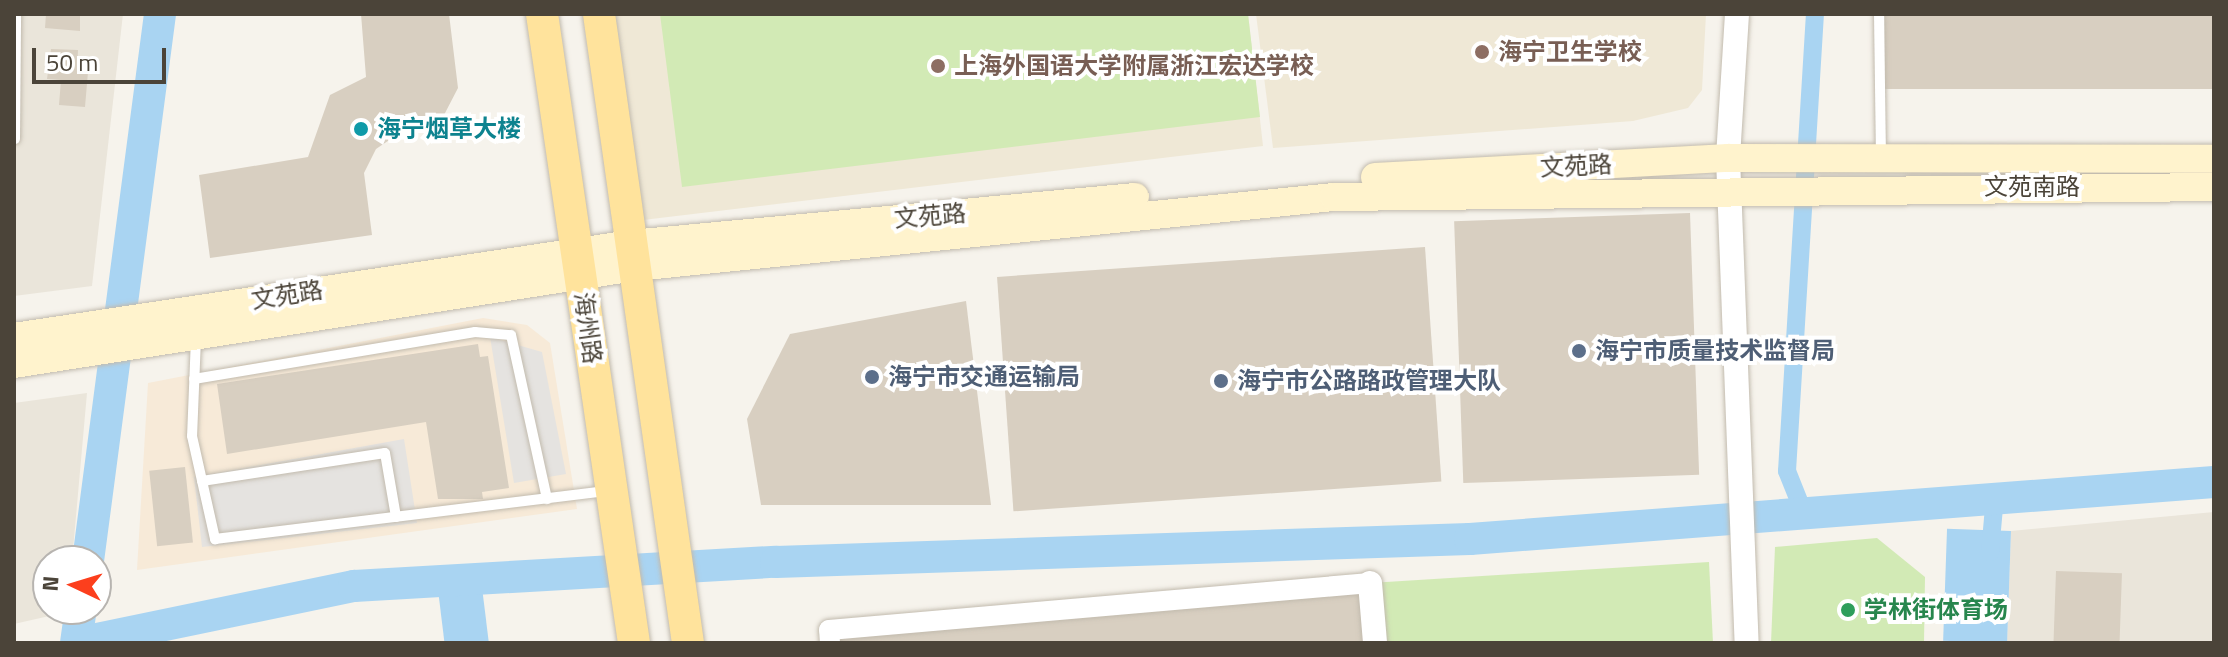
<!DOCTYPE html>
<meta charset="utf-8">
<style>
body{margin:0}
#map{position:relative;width:2228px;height:657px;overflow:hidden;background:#f6f3ec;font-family:"Titillium Web","Noto Sans SC",sans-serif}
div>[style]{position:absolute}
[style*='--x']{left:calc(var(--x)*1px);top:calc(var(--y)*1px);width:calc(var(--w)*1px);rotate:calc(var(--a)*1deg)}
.residential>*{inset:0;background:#eae5da}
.commercial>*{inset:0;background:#f7ead8}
.education>*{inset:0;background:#efe8d6}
.green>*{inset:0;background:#d2eab5}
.parking>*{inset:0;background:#e5e3e0}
.water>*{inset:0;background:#a9d4f2;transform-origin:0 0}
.canal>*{height:18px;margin:-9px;padding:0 9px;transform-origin:9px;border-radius:9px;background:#a9d4f2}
.river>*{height:32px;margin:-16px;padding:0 16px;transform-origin:16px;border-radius:16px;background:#a9d4f2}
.building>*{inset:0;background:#d8cfc1;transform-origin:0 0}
.roads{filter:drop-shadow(0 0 2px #c2bbae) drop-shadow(0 0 2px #c2bbae)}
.service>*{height:10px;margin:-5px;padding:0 5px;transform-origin:5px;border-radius:5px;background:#fff}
.minor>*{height:20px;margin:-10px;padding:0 10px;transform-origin:10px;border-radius:10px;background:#fff}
.tertiary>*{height:24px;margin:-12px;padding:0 12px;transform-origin:12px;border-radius:12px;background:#fff}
.secondary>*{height:28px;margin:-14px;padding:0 14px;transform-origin:14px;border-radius:14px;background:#fff3cd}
.primary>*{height:32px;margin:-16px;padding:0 16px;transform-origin:16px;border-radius:16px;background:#ffe39c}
.dots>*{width:22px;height:22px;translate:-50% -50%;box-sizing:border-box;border:4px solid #fff;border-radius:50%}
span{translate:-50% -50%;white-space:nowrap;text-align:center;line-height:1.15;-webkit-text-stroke:8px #fff;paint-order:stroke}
.education-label{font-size:24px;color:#785e54;font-weight:700}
.left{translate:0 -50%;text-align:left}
.culture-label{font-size:24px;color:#0d838f;font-weight:700}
.street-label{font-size:24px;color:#4b4439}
.service-label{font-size:24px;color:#4e5e75;font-weight:700}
.leisure-label{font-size:24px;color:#27864d;font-weight:700}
.frame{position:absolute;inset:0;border:16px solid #4b4439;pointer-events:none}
.north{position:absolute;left:32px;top:545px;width:80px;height:80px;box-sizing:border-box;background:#fff;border:2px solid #b7b4b0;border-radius:50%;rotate:274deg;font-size:22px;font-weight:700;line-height:32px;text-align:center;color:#4b4439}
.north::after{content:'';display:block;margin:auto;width:28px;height:36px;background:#fc3f1d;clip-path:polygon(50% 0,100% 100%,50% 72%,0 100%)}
.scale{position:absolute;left:32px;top:48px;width:134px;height:36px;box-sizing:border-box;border:4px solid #4b4439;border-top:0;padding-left:10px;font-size:24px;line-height:28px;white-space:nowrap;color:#4b4439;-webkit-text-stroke:6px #fff;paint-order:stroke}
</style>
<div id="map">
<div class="residential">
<i style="clip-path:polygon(14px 14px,123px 14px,92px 286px,14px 296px)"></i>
<i style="clip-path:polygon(87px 393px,72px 561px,48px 561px,48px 609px,67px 612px,14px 624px,14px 403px)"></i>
<i style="clip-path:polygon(2214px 512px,2214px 643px,2007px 643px,2011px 531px)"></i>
</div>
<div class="commercial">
<i style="clip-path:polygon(483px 318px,527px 325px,550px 343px,577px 509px,137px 570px,148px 383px)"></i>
</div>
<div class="education">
<i style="clip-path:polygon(614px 14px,1248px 14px,1263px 146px,643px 220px)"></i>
<i style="clip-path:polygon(1256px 14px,1706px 14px,1702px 90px,1688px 108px,1633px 121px,1273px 148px)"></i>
</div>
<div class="green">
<i style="clip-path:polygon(660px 14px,1248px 14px,1260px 117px,682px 187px)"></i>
<i style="clip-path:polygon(1877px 538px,1925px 577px,1924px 643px,1771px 643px,1775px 547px)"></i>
<i style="clip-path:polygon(1709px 562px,1713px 643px,1375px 643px,1370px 583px)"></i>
</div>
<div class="parking">
<i style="clip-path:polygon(490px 337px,542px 352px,566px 474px,514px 483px)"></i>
<i style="clip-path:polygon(404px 439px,417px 523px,202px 547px,194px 477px)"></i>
</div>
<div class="water">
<i style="left:2011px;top:531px;width:112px;height:64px;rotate:92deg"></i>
<i style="left:481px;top:579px;width:64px;height:44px;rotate:83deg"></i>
</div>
<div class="canal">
<i style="--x:1803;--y:511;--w:43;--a:-111.8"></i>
<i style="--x:1787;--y:471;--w:458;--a:-86.5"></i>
<i style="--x:1990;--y:552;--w:56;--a:-84.9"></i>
</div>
<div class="river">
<i style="--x:88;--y:561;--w:552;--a:-82.5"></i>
<i style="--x:76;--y:643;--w:34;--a:-82"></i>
<i style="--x:78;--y:643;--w:282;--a:-11.7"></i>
<i style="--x:354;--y:586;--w:423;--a:-3.3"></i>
<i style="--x:776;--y:562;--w:694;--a:-1.9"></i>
<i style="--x:1470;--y:539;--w:746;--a:-4.38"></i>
</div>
<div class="building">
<i style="clip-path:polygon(46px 14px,80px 14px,80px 31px,45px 28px)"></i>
<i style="clip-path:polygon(361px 14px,449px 14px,458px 88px,444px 115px,419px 120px,376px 149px,364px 173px,372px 235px,210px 258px,199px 175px,308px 157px,330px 95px,366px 77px)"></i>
<i style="left:1885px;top:14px;width:329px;height:75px"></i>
<i style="clip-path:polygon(51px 49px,78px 50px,77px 73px,88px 72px,85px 107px,59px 105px,61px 80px,47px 79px)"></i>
<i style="left:1690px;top:213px;width:262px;height:236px;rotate:88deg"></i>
<i style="left:1425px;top:247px;width:235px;height:429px;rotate:86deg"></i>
<i style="clip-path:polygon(966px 301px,991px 505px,761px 505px,747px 419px,790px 334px)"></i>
<i style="clip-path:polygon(478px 344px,480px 357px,488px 356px,509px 488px,482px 492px,483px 499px,438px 499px,426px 422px,227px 454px,217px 384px)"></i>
<i style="left:185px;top:467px;width:76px;height:36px;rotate:84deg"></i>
<i style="left:2056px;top:571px;width:66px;height:72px;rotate:2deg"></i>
<i style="clip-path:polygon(1370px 583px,1375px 643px,830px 643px,829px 630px)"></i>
</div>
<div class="roads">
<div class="service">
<i style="--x:1879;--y:14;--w:141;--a:89.2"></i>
<i style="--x:15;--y:139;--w:125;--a:-89.5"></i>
<i style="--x:196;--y:338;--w:98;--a:92.3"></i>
<i style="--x:192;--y:436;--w:106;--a:77.4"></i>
<i style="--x:215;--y:539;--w:396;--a:-7"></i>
<i style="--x:194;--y:379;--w:285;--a:-9.5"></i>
<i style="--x:475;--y:332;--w:36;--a:5"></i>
<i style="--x:511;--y:335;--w:168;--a:77.6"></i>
<i style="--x:202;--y:481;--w:185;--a:-8.7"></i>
<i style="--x:385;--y:453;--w:65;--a:80.2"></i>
</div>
<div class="minor">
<i style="--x:830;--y:643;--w:13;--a:-94"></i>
<i style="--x:829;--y:630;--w:543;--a:-4.97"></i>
</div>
<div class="tertiary">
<i style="--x:1737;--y:14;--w:144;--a:93.6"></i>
<i style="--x:1728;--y:158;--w:485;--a:87.8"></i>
<i style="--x:1370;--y:583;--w:60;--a:85.2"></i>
</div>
<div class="secondary">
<i style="--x:1375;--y:177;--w:354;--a:-3.1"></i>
<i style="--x:1728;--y:158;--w:486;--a:0.1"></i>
<i style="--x:14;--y:337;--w:624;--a:-8.57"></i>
<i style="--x:631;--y:244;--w:506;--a:-5.33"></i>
<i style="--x:14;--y:364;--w:629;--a:-8.88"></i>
<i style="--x:635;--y:267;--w:702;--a:-5.72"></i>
<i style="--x:1334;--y:197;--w:880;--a:-0.65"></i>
</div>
<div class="primary">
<i style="--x:542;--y:14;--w:636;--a:81.68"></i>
<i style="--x:599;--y:14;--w:635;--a:81.95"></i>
</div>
</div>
<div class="dots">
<i style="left:1482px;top:52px;background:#8d6e63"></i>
<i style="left:938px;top:66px;background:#8d6e63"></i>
<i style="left:361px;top:129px;background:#0f9aa8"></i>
<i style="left:1579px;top:351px;background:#5c6f8a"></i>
<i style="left:872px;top:377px;background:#5c6f8a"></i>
<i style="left:1221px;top:381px;background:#5c6f8a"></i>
<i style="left:1848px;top:610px;background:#2e9e5b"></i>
</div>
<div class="education-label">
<span class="left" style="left:1498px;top:52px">海宁卫生学校</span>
<span class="left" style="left:954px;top:66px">上海外国语大学附属浙江宏达学校</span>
</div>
<div class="culture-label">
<span class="left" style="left:377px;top:129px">海宁烟草大楼</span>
</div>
<div class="street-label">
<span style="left:1576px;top:166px;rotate:-3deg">文苑路</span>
<span style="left:2032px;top:187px">文苑南路</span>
<span style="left:930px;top:216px;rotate:-5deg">文苑路</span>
<span style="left:287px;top:295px;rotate:-9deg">文苑路</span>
<span style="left:588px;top:328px;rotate:82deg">海州路</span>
</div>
<div class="service-label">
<span class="left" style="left:1595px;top:351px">海宁市质量技术监督局</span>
<span class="left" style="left:888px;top:377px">海宁市交通运输局</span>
<span class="left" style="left:1237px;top:381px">海宁市公路路政管理大队</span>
</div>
<div class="leisure-label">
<span class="left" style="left:1864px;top:610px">学林街体育场</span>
</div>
<div class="frame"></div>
<div class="north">N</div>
<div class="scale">50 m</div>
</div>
